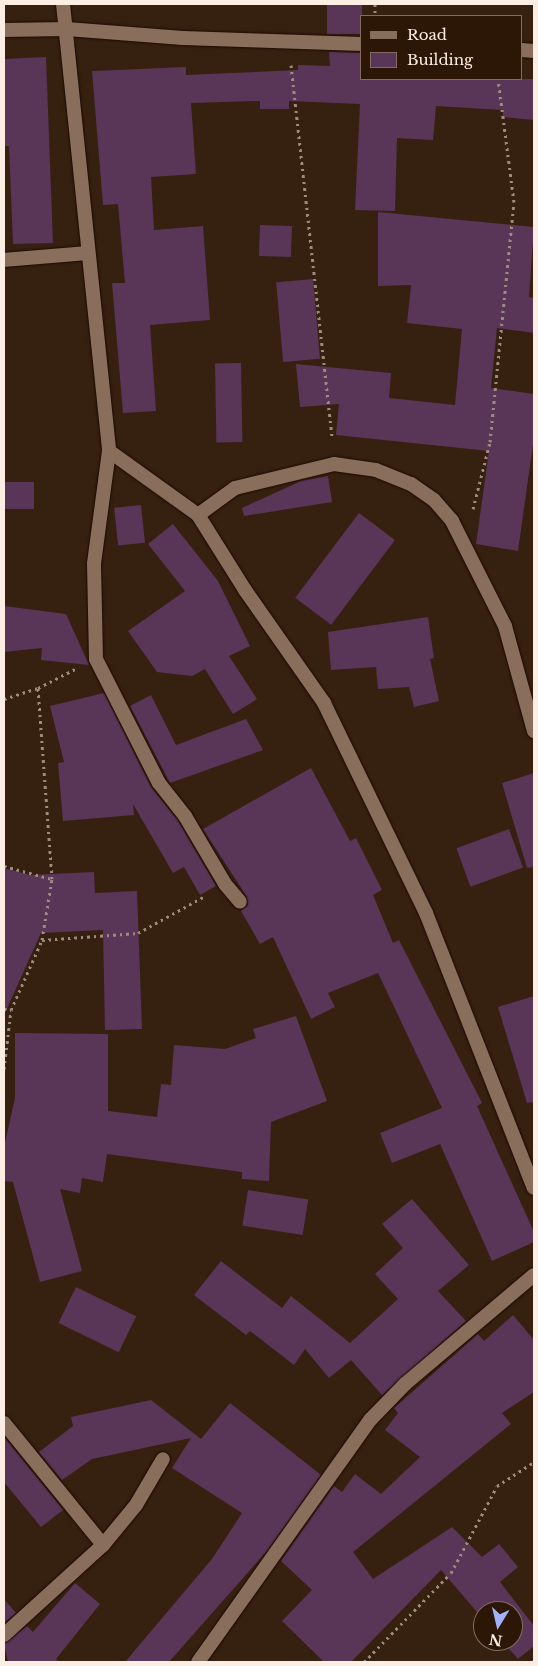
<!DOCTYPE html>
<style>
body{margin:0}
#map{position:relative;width:538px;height:1666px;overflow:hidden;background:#362010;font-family:"Libre Baskerville",serif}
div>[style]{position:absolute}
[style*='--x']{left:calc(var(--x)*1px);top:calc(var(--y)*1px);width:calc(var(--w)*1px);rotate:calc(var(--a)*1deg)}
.building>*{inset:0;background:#593558;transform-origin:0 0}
.path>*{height:3px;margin-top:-1.5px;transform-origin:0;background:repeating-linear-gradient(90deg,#9d8b7e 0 2.5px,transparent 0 6.5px)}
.roads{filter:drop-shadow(0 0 1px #1c0900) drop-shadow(0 0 1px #1c0900)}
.minor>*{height:14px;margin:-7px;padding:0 7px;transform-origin:7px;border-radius:7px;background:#896e5c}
span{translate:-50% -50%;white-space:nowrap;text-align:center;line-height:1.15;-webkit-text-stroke:5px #2c1707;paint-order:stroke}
.frame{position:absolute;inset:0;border:5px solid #fdeee3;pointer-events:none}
.legend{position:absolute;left:360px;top:15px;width:162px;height:65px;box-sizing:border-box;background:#2c1707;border:1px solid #806d5f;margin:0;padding:6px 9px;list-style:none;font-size:15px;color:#fdeee3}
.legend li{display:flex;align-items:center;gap:10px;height:25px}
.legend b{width:25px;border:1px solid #806d5f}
.north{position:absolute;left:473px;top:1601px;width:50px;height:50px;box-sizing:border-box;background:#2c1707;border:1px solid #806d5f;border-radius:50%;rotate:189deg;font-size:14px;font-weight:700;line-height:20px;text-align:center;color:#fdeee3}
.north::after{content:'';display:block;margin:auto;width:18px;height:22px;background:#a2b2fd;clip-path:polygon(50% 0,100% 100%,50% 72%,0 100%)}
</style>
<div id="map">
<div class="building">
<i style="left:327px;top:4px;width:35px;height:30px"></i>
<i style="clip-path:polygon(329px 52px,362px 53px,362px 79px,534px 79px,534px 120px,503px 117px,503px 110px,436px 106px,433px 140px,397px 138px,395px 211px,355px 210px,360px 104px,289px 101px,289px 109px,260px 109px,260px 101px,191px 103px,196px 174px,151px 177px,154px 230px,203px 226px,210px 320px,150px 325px,156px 411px,123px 413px,112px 283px,125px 283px,118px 204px,103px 205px,92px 71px,186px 67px,186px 75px,298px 70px,298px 65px,330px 66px)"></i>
<i style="clip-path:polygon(46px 57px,53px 243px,13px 244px,9px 146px,4px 146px,4px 59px)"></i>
<i style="clip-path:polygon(378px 212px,534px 227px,529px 297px,534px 298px,534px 333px,497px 328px,491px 388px,534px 394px,534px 437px,518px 551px,476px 544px,489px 451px,336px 435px,339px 404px,300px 407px,296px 364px,391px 373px,389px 398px,455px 405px,462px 329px,407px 323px,411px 285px,378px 286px)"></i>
<i style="left:260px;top:225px;width:32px;height:31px;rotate:2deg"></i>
<i style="left:313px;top:279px;width:80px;height:37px;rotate:85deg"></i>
<i style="left:241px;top:363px;width:79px;height:26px;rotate:89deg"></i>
<i style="clip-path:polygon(328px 476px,332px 502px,244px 516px,242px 508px,301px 481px)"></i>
<i style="left:4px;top:482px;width:30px;height:27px"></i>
<i style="left:141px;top:505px;width:38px;height:27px;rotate:84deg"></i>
<i style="left:359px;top:513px;width:45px;height:106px;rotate:37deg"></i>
<i style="clip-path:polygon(173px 524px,218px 581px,250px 646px,229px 656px,257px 699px,233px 714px,205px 669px,192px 676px,157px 672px,128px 631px,185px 591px,148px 544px)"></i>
<i style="clip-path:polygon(4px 606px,66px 614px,89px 665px,41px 660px,42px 648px,4px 652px)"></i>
<i style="clip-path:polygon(428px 617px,434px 658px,430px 659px,439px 701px,414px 707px,409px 687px,378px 689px,376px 667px,331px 670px,328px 632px)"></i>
<i style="clip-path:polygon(104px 693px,151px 787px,178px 821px,216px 886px,200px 895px,184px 867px,173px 873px,133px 804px,134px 815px,63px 821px,58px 763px,64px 762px,50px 706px)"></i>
<i style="clip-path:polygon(151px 695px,176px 745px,246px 719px,263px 750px,170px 783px,130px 706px)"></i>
<i style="clip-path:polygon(311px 768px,350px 841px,356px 838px,382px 890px,373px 895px,393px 943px,399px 940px,482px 1103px,477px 1106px,534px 1232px,534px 1242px,492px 1261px,440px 1144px,392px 1163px,380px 1133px,442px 1108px,378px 973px,328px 993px,335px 1007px,311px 1019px,273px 937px,260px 944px,241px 911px,248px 905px,247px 897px,203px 829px)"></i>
<i style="clip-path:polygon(534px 773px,534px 867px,527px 868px,502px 783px)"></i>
<i style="left:509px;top:829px;width:41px;height:56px;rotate:70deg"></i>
<i style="clip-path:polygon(4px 868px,30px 875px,94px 872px,95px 893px,137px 891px,142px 1029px,105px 1030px,103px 930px,41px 933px,4px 1015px)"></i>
<i style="clip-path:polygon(534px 996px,534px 1102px,527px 1103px,498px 1007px)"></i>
<i style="clip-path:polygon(296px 1016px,327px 1101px,271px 1122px,269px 1181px,242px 1179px,242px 1172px,107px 1154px,103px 1182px,82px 1178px,80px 1193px,60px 1189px,82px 1271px,40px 1282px,13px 1182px,4px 1181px,4px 1147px,15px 1098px,15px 1033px,108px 1034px,108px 1111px,157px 1117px,161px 1084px,171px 1085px,174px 1045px,225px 1049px,256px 1038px,253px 1029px)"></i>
<i style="left:248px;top:1190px;width:61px;height:36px;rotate:9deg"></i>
<i style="clip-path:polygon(412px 1199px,469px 1265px,438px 1291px,466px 1321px,382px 1395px,351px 1360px,329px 1378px,305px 1349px,294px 1365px,250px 1331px,246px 1335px,194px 1295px,221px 1261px,282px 1308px,291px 1296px,350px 1343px,398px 1299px,375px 1274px,403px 1248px,382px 1224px)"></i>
<i style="left:76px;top:1287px;width:67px;height:40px;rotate:26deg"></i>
<i style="clip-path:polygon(513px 1315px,534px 1340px,534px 1392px,502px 1413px,511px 1424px,353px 1552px,373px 1579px,452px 1527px,482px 1557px,499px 1544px,518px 1567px,500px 1582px,534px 1626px,534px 1646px,518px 1659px,502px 1641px,513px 1641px,513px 1611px,483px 1611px,483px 1619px,441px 1570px,351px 1662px,324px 1662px,282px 1621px,312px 1590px,281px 1561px,334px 1486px,342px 1492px,355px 1474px,381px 1494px,420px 1457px,385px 1430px,398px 1413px,394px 1408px,478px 1334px,484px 1341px)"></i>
<i style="clip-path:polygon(151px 1400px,201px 1439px,230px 1403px,321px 1475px,266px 1552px,169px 1662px,125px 1662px,212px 1559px,242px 1513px,172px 1468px,191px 1438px,92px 1459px,62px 1480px,39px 1452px,73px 1426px,71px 1417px)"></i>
<i style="clip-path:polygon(4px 1437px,63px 1510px,41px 1527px,4px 1482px)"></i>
<i style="clip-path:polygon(75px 1583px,100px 1604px,56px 1659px,59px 1662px,8px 1662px,4px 1644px,27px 1626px,33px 1632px)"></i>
<i style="clip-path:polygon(4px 1599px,16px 1613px,4px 1623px)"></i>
</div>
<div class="path">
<i style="--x:375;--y:4;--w:12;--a:90"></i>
<i style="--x:291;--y:65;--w:376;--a:83.7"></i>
<i style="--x:473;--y:509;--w:69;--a:-75.8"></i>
<i style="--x:490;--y:442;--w:241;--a:-84.3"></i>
<i style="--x:514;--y:202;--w:124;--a:-97.4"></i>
<i style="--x:4;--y:699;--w:36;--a:-18"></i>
<i style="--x:38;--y:688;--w:42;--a:-27.2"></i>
<i style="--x:4;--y:866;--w:50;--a:15.2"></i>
<i style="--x:42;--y:940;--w:96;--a:-4.2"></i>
<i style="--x:138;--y:933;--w:77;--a:-28.9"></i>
<i style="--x:4;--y:1009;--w:7;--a:8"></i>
<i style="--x:4;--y:1069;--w:59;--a:-83.2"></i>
<i style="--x:11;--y:1010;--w:77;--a:-66.1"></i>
<i style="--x:42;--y:940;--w:62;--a:-80.7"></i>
<i style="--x:52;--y:879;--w:192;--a:-94.2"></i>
<i style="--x:364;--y:1662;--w:124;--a:-45.7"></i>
<i style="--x:451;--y:1573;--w:98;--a:-62.1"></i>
<i style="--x:497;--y:1486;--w:44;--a:-33"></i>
<i style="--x:532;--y:1662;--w:2;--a:-27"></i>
</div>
<div class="roads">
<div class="minor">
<i style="--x:63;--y:4;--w:449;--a:84.1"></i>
<i style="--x:109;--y:451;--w:110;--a:35.7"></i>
<i style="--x:198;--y:515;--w:89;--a:57.9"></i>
<i style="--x:245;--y:590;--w:138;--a:55"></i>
<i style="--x:324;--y:703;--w:233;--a:64.1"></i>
<i style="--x:426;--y:913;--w:295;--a:68.6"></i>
<i style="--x:4;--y:30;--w:63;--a:-0.9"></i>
<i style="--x:67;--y:29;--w:116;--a:4.4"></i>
<i style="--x:183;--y:38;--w:179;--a:1.9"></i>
<i style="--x:522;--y:50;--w:12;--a:5"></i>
<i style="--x:4;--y:260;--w:83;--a:-4.8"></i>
<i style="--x:109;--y:451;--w:114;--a:97.6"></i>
<i style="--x:94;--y:564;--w:95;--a:88.8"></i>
<i style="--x:96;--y:659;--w:139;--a:63.1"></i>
<i style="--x:159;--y:783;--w:42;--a:51.8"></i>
<i style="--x:185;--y:816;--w:79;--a:59.5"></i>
<i style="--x:225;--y:884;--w:23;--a:50"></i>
<i style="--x:198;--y:515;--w:46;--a:-36.1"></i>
<i style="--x:235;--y:488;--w:102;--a:-13.6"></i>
<i style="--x:334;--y:464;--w:42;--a:8.1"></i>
<i style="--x:376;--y:470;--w:38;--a:22"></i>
<i style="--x:411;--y:484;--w:28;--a:35"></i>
<i style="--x:434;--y:500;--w:28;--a:49"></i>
<i style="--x:452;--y:521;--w:118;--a:63.2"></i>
<i style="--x:505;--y:626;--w:109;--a:74.6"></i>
<i style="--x:4;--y:1423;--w:157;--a:50.9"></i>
<i style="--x:4;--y:1635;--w:134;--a:-42.3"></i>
<i style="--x:103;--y:1545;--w:52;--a:-50.5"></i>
<i style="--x:136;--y:1505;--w:53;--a:-59.6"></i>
<i style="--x:198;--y:1662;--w:298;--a:-54.6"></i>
<i style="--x:371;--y:1419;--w:49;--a:-45.8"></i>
<i style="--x:405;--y:1384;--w:169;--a:-40.2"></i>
</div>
</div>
<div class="frame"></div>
<ul class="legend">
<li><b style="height:6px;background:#896e5c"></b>Road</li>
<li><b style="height:14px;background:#593558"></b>Building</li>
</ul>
<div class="north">N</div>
</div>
